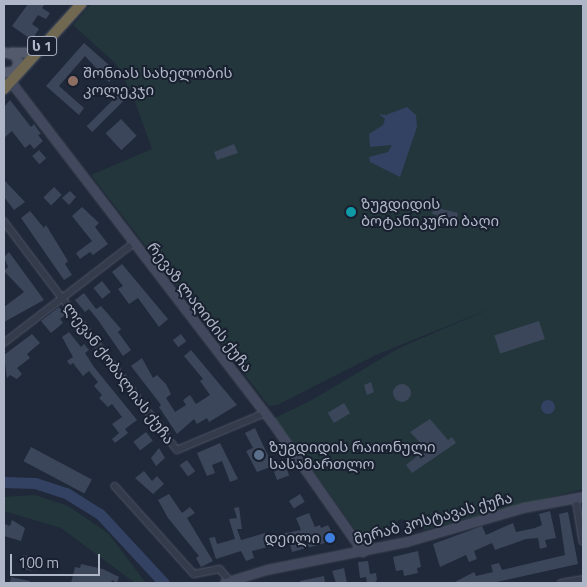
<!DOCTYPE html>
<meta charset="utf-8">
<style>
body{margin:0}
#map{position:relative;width:587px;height:587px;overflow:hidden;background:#20293a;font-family:"Titillium Web","Noto Sans Georgian",sans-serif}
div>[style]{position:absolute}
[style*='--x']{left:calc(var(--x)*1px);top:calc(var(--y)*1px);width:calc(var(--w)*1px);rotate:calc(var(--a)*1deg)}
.green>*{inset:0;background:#22363b}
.water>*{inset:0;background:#334263}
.round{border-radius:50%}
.river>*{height:11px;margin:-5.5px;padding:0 5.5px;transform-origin:5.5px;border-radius:5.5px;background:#334263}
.building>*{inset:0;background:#3c465b;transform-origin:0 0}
.roads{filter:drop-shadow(0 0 1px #4f5665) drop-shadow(0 0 1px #4f5665)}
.street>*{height:5.5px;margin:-2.75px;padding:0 2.75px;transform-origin:2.75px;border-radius:2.75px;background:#343b4b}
.secondary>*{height:8px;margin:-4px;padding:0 4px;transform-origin:4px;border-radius:4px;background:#42495e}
.primary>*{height:9px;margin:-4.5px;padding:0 4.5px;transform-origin:4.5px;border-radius:4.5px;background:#525a6b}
.highway>*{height:10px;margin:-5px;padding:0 5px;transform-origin:5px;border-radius:5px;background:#716851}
.dots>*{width:14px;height:14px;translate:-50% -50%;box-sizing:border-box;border:2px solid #19202f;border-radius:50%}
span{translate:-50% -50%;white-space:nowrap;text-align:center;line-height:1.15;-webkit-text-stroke:4px #19202f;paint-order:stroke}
.shield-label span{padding:1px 4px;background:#19202f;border:1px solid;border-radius:4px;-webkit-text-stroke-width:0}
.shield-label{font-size:14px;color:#afb6c7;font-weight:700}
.poi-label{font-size:15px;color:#afb6c7}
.left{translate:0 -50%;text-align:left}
.right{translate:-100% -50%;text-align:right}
.street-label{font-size:15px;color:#afb6c7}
.frame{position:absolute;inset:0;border:5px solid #afb6c7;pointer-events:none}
.scale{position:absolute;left:10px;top:554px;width:90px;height:22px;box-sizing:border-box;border:2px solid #afb6c7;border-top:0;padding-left:6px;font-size:15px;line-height:18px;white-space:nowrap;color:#afb6c7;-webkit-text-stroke:4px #19202f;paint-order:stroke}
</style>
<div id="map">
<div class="green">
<i style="clip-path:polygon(91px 4px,582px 4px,583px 489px,424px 530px,401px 519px,367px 540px,362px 539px,275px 418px,312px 400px,399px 348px,494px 307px,376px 355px,277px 405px,269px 406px,91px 175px,152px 149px,133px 96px,116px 64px,73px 25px)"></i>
<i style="clip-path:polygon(35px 495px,68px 506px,108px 533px,146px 583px,135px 583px,61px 528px,4px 511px,4px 497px)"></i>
</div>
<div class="water">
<i style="clip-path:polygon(407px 107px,416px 115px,417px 127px,400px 177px,370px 162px,369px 157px,388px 152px,392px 145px,370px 147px,369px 134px,383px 125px,385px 119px,379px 114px,386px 115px)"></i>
<i class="round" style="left:541px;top:400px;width:14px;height:14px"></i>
</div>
<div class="river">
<i style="--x:4;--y:482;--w:31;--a:2"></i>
<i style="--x:35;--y:483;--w:33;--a:18"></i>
<i style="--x:66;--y:493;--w:40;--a:32"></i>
<i style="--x:100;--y:514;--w:94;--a:47.2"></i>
</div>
<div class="building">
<i style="clip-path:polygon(28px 4px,45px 4px,42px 8px,50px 13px,46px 19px,38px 15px,32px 24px,39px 29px,33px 38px,29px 38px,12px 26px)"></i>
<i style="clip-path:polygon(84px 43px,117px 72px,109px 82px,85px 56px,59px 86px,84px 108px,79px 115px,46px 86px)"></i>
<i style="left:122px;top:91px;width:8px;height:50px;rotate:45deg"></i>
<i style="clip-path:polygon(10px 100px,31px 127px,34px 124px,41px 134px,38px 135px,43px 141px,34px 149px,30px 144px,25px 148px,12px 131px,4px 138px,4px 107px)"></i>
<i style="left:121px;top:119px;width:23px;height:21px;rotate:47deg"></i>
<i style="clip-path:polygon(234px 144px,238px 153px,217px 160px,214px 152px)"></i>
<i style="left:39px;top:150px;width:11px;height:9px;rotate:49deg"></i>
<i style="clip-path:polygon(4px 180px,25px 202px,14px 210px,4px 197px)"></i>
<i style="left:54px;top:187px;width:11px;height:15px;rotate:45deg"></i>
<i style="clip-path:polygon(70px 191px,76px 197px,69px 205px,62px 198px)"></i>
<i style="clip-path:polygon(82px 207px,99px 223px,95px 227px,108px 244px,93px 255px,90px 252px,80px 259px,76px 253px,92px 241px,72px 216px)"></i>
<i style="clip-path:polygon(434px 207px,458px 213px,456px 225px,436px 220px,437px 215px,432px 214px)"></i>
<i style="clip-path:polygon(30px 211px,44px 228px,46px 225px,68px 261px,65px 264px,72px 275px,64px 280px,21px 218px)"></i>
<i style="clip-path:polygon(9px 252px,44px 300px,4px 322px,4px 307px,24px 292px,4px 271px,8px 267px,4px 257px)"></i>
<i style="clip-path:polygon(122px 264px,168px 319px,159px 327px,138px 298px,129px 304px,118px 289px,123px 286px,112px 272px)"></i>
<i style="left:102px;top:281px;width:14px;height:11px;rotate:51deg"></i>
<i style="clip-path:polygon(84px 293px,96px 309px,101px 306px,121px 329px,118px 332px,131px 350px,123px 356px,98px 320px,89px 309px,85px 312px,75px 300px)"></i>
<i style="clip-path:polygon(59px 307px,65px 315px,60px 319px,63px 323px,51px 333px,41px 321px)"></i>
<i style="left:539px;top:321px;width:19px;height:47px;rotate:72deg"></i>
<i style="clip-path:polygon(69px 332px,81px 347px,84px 344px,89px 350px,85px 353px,94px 367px,137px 420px,125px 429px,128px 433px,115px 443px,112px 439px,119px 433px,112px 424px,122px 417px,112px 404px,108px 407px,99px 398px,102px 395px,94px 386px,98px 382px,89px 371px,83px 376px,73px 363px,70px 365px,67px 361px,73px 357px,62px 337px)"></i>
<i style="clip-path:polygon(32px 334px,40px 343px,27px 354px,30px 358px,17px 368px,22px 374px,17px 379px,10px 375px,7px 378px,4px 355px)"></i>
<i style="left:181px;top:334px;width:9px;height:10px;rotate:54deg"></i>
<i style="clip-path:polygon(191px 350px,237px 405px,209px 422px,207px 418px,197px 424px,194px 419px,177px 434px,159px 407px,161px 405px,131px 366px,142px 358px,153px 378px,157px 375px,166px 384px,171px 394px,166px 398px,175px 412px,186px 405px,183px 400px,190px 395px,196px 404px,210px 395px,200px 381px,203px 379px,184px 356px)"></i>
<i style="clip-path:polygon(371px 382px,374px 392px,367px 395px,364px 385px)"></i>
<i class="round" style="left:393px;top:384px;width:18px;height:18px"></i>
<i style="left:344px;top:403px;width:12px;height:19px;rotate:59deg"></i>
<i style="clip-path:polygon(430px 419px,448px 440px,452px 437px,456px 443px,412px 473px,406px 465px,426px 449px,410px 432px)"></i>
<i style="clip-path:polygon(255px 428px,273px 466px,257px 472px,246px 451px,253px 448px,245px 433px)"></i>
<i style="left:146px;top:432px;width:11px;height:16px;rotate:52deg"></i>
<i style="clip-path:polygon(220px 443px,238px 479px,230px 482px,222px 461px,212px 465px,215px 473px,207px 476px,197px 453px)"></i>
<i style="left:31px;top:447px;width:69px;height:16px;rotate:28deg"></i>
<i style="clip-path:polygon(159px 448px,165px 458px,156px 466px,151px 458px)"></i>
<i style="left:187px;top:460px;width:14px;height:9px;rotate:54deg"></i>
<i style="left:286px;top:467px;width:9px;height:13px;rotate:69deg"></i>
<i style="clip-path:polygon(144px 471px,152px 481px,157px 476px,164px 484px,153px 494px,135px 478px)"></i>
<i style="clip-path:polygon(169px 494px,182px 513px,190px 507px,195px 513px,187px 518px,213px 561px,201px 567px,196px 558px,199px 556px,168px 518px,158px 500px)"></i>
<i style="left:300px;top:494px;width:9px;height:13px;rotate:58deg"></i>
<i style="clip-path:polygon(239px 507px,242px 529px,237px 529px,241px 540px,265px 533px,268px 547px,252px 551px,254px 558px,246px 561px,241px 551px,216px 559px,209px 538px,215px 537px,217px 544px,235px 539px,229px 519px,237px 518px,234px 508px)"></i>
<i style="clip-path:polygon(550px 511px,556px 538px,545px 540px,547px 547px,540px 549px,538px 538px,526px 539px,495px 550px,492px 543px,474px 551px,477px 559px,469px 562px,466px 555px,440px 567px,433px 544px,482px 526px,486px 535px,513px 523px,516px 532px,535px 528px,542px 525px,539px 514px)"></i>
<i style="clip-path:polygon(568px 512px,578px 564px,492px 583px,453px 583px,474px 572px,476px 576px,493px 572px,491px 565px,499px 563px,502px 570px,565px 555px,559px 514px)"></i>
<i style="clip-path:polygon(309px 513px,315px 527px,320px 525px,321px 528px,328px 525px,336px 540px,292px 552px,290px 544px,278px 547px,276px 535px,301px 530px,296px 518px)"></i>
<i style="clip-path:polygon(12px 520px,25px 528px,21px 541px,4px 536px,5px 524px,10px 526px)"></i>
<i style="clip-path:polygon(418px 551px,421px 567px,417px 568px,418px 573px,404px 576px,403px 570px,396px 571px,393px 557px)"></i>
<i style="left:23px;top:555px;width:11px;height:14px;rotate:10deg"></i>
<i style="clip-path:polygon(368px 561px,370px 574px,376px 573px,377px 580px,374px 583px,367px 583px,366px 577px,360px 578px,358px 562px)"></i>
<i style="clip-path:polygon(81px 564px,103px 569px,119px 577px,117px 583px,112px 580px,111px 583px,71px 583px,75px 567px,80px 568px)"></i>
<i style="clip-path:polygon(344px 568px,347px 583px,336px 583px,332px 571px)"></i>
<i style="clip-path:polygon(324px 576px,325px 583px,300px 583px,300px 581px)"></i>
<i style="clip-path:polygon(11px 577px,30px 581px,30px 583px,10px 583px)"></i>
</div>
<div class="roads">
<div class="street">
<i style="--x:4;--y:221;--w:287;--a:52.9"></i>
<i style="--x:177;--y:450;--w:95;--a:-22.8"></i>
<i style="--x:4;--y:343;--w:164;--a:-37.6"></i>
<i style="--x:115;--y:486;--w:118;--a:48.1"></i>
<i style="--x:194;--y:574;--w:26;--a:-11"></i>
<i style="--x:220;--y:569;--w:17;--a:50"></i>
<i style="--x:576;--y:499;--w:43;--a:80.5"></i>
<i style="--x:561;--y:583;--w:22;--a:-10"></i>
</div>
<div class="secondary">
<i style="--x:11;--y:82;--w:429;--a:52.5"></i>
<i style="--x:272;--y:422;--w:159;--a:55"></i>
<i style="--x:225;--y:583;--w:44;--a:-17.2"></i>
<i style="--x:267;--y:570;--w:143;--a:-11.3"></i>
<i style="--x:407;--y:542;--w:122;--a:-16.2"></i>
<i style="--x:524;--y:508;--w:60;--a:-10.6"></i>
</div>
<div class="primary">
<i style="--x:4;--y:52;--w:11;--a:15"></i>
<i style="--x:15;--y:55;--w:9;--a:69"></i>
<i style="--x:18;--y:63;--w:9;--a:117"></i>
<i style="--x:14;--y:71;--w:10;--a:174"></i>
<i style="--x:11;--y:52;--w:26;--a:0"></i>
</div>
<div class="highway">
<i style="--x:4;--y:89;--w:115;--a:-47.8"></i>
</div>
</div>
<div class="dots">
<i style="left:73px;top:81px;background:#8d6e63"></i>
<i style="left:351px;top:212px;background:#0f9aa8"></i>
<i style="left:259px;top:455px;background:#5c6f8a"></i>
<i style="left:330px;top:538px;background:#3f7fe0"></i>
</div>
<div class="shield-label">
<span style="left:42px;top:46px">ს 1</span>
</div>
<div class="poi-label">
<span class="left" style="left:83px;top:81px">შონიას სახელობის<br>კოლეკჯი</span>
<span class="left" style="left:361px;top:212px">ზუგდიდის<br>ბოტანიკური ბაღი</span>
<span class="left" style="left:269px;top:455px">ზუგდიდის რაიონული<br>სასამართლო</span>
<span class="right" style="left:320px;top:538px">დეილი</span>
</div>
<div class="street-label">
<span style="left:200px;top:307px;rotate:52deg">რევაზ ლაღიძის ქუჩა</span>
<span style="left:119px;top:373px;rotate:53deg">ლევან ქობალიას ქუჩა</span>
<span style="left:433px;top:518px;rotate:-15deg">მერაბ კოსტავას ქუჩა</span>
</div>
<div class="frame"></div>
<div class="scale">100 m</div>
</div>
